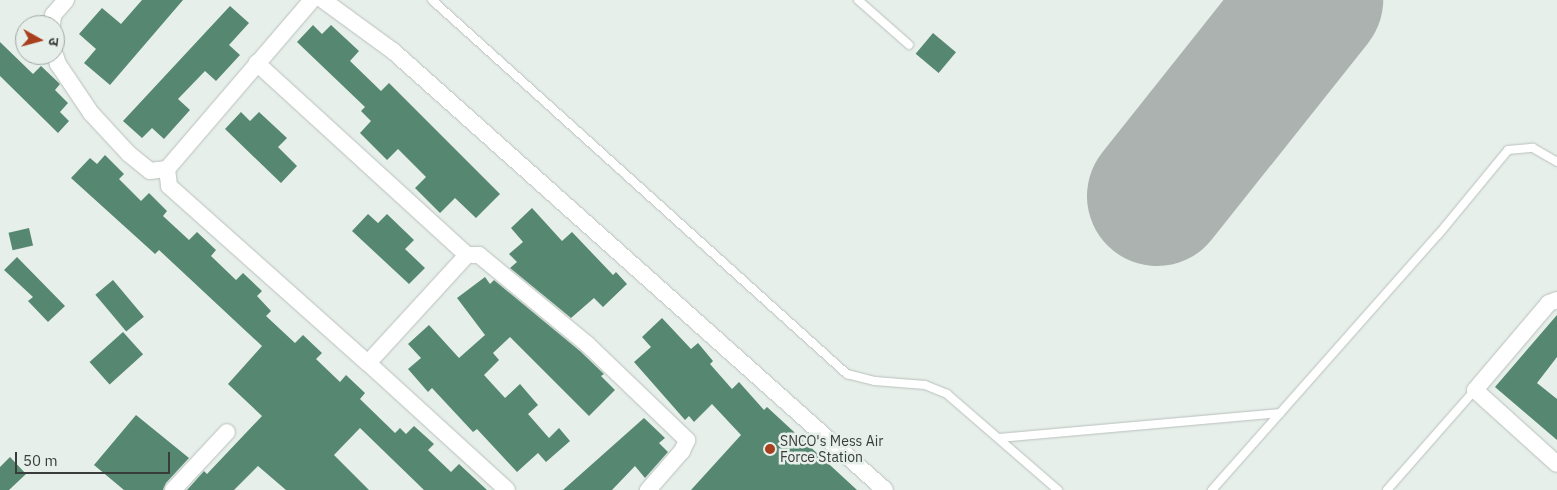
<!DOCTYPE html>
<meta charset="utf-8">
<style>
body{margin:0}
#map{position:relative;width:1557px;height:490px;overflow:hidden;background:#e7efeb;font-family:"IBM Plex Sans","Noto Sans Devanagari",sans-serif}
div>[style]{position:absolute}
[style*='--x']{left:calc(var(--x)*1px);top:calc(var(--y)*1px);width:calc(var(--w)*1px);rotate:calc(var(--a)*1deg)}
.runway>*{height:140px;margin:-70px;padding:0 70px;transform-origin:70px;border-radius:70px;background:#acb2af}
.building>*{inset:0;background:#558771;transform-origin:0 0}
.roads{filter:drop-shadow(0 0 1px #b9c0bc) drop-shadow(0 0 1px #b9c0bc)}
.service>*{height:8px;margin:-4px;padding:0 4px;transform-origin:4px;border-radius:4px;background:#fff}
.minor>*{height:16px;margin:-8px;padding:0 8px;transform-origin:8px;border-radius:8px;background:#fff}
.dots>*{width:14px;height:14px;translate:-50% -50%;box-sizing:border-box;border:2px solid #e7efeb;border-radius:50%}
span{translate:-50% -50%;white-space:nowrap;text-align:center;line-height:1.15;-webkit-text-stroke:5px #e7efeb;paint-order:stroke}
.poi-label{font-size:14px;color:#383c3a}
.left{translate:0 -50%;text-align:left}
.north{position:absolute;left:15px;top:15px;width:50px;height:50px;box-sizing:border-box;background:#e7efeb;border:1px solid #a1a7a4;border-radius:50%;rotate:97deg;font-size:14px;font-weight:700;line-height:20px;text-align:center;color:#383c3a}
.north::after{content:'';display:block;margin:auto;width:18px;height:22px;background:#a8401e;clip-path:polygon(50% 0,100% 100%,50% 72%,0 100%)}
.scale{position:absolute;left:15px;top:452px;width:155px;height:22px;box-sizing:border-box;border:2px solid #383c3a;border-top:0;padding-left:6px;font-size:15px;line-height:18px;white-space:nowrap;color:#383c3a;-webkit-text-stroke:4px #e7efeb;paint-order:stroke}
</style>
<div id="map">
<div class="runway">
<i style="--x:1157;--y:196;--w:251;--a:-51.5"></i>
</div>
<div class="building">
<i style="clip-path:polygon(142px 0,183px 0,110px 85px,84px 63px,96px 49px,79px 34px,102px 8px,121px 24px)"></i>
<i style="clip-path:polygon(230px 6px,249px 23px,229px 45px,240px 55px,216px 81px,205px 71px,178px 99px,190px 110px,164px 139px,152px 128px,142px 138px,123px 121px)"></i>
<i style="clip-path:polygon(313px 25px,322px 34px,331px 25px,359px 51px,350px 61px,381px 91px,389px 83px,500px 194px,476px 218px,455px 198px,440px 213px,415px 188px,426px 177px,398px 149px,387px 160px,360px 133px,371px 121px,361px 111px,365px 107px,297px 42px)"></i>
<i style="left:933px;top:33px;width:30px;height:27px;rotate:40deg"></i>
<i style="clip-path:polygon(0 42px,33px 74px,41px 66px,60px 84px,55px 90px,68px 103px,60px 112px,69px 121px,58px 133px,0 76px)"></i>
<i style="clip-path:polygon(241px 112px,250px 121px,259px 112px,287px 138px,278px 147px,297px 166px,281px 183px,225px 129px)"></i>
<i style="clip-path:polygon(105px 155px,124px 174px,119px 179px,141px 201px,149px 193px,167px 211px,163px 216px,189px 240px,197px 232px,216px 250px,211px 256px,236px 280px,243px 273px,262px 291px,257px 296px,271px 311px,266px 316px,295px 343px,303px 335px,322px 353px,316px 359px,340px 382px,346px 375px,365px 393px,360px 399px,395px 433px,400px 428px,406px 434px,414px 426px,434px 444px,428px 450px,451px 472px,459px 464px,487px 490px,424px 490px,360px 428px,334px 455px,369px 490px,286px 490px,258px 466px,234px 490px,187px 490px,204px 471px,207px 474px,262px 416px,228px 384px,262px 346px,159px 250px,155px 254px,71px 178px,90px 158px,97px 164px)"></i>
<i style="clip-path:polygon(532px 208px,562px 241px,572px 232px,613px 275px,616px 272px,627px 284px,603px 307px,594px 298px,571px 318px,510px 268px,517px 262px,509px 254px,523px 242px,511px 228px)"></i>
<i style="clip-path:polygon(368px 214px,378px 223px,387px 214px,414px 240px,405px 249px,425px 268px,409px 284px,352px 231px)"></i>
<i style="left:29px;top:228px;width:18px;height:21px;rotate:77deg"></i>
<i style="clip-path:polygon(17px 257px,65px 306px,48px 322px,28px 301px,33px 297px,4px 270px)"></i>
<i style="clip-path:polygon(485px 277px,490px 284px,494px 280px,580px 351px,604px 374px,601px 376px,615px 390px,589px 416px,510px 337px,493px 353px,499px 360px,484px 375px,505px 398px,520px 384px,538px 405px,528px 414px,549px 438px,559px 428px,570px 441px,546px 462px,538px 453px,517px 472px,477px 429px,473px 432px,432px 388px,428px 392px,408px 369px,421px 358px,408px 344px,429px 325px,459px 358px,485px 335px,457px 298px)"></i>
<i style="left:113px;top:280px;width:48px;height:23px;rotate:50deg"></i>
<i style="clip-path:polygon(1557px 315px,1557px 357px,1537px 383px,1557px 399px,1557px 440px,1495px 387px)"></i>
<i style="clip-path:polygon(662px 318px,691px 349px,698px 343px,713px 361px,710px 364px,732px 389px,739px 382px,764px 410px,767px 407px,857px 490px,691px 490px,741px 435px,712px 404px,694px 422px,689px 416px,685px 420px,634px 362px,651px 347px,642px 337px)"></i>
<i style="left:123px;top:332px;width:30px;height:45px;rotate:48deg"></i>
<i style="clip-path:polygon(136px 415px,189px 458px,166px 483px,163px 490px,124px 490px,94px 465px)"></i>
<i style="clip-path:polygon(644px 418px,665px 438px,659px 443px,668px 452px,645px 478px,635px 466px,612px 490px,563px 490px)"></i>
<i style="clip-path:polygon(10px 457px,26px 474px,9px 490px,0 490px,0 467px)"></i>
</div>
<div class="roads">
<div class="service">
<i style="--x:432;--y:0;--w:559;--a:42.03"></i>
<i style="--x:847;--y:374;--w:29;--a:14"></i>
<i style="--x:875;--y:381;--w:50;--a:4.6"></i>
<i style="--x:925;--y:385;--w:24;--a:22"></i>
<i style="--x:947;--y:394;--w:147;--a:40.9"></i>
<i style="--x:858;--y:0;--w:68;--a:41.4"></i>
<i style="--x:1000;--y:438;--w:281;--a:-5.1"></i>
<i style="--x:1212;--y:490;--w:341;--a:-48.5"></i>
<i style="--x:1438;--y:235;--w:110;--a:-50.5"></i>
<i style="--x:1508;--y:150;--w:25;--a:-5"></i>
<i style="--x:1533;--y:148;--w:28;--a:30"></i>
<i style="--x:1387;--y:490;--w:133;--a:-48.7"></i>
</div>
<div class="minor">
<i style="--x:323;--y:0;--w:87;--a:36.1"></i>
<i style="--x:393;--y:51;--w:659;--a:41.74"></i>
<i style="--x:52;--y:25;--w:10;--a:-84"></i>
<i style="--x:53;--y:15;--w:20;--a:-49"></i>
<i style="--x:55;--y:55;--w:9;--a:72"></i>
<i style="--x:58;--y:64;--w:59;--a:56"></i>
<i style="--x:91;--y:113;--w:56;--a:47.2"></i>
<i style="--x:129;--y:154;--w:27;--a:39"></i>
<i style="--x:150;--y:171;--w:17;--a:-7"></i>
<i style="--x:167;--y:169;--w:223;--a:-49.4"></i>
<i style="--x:167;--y:169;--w:17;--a:83"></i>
<i style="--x:169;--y:186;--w:266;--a:41.7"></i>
<i style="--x:368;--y:363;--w:147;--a:-47.5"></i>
<i style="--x:467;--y:255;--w:285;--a:-137.6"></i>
<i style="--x:467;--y:255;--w:12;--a:0"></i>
<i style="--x:479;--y:255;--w:140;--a:39.5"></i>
<i style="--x:587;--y:344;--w:139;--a:43.8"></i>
<i style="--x:687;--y:440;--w:12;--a:114"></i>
<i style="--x:682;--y:451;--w:52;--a:131.1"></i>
<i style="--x:1557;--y:300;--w:9;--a:159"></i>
<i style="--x:1549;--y:303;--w:114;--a:130.4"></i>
<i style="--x:1475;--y:390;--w:110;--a:42.1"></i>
<i style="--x:368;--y:363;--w:188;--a:42.4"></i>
<i style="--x:173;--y:490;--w:79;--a:-47"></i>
</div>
</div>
<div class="dots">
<i style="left:770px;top:449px;background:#a8401e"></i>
</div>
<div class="poi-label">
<span class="left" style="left:780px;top:449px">SNCO's Mess Air<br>Force Station</span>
</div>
<div class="north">उ</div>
<div class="scale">50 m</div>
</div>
